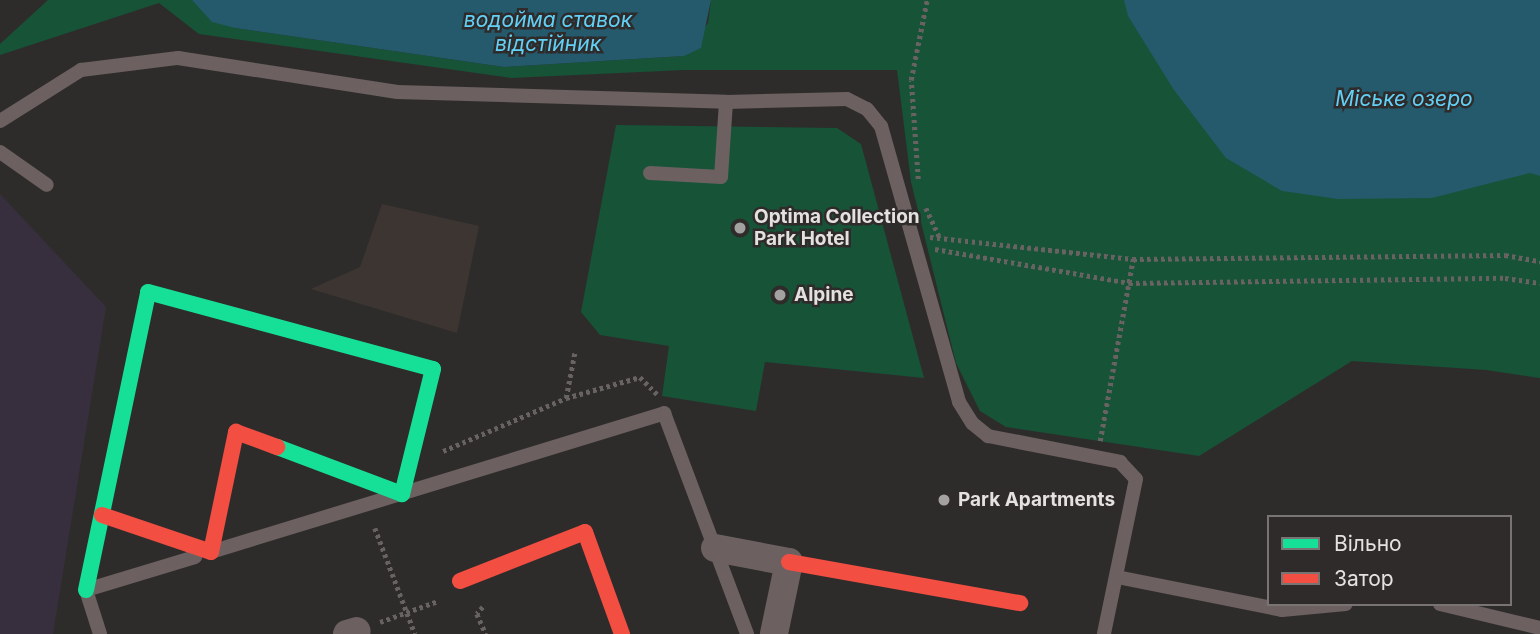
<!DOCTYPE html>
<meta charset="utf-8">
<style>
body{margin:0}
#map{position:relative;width:1540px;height:634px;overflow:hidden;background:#2e2c2b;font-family:Inter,sans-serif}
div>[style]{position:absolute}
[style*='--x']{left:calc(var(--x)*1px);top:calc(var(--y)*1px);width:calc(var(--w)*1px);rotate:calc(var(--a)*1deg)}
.built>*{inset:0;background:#3c3532}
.industrial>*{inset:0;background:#372f3d}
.green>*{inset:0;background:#165337}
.water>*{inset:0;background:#245a6c}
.path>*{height:4.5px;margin-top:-2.25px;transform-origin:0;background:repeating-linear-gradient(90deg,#686262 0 3.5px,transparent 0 7px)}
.lane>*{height:14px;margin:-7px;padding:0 7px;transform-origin:7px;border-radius:7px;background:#6c6061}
.street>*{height:28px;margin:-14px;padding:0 14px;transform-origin:14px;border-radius:14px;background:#6c6061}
.fast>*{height:16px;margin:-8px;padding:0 8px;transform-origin:8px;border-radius:8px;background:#16e098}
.jam>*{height:16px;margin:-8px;padding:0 8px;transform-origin:8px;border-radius:8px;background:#f24e42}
.dots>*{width:19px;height:19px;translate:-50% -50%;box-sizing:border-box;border:4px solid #2f2b2a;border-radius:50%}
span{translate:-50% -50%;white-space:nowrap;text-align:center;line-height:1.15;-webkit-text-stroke:5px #2f2b2a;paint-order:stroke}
.poi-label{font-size:19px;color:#e4e2e1;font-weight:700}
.left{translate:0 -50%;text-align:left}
.water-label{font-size:21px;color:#61d1f8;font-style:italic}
.legend{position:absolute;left:1267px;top:515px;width:245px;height:91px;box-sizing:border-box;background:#2f2b2a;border:2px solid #777473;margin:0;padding:9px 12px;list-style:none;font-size:21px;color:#e4e2e1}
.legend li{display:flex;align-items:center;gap:14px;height:35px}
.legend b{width:35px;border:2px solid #777473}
</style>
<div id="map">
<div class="built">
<i style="clip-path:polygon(382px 204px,479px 226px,457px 333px,311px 289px,360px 267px)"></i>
</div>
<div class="industrial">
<i style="clip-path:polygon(0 194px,106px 307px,53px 634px,0 634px)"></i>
</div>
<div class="green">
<i style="clip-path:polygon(48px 0,192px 0,235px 28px,504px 67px,684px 56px,708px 23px,711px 0,1540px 0,1540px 378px,1486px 370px,1352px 361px,1199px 456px,1006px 427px,980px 411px,956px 363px,911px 182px,897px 70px,684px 70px,511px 78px,199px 34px,159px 3px,0 55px,0 44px)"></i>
<i style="clip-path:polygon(616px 125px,837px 128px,861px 144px,924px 378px,765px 362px,756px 411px,662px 396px,669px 346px,600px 335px,581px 312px)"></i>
</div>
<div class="water">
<i style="clip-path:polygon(192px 0,711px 0,701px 48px,684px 56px,504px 67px,235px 28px,212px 22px)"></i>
<i style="clip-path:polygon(1124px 0,1540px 0,1540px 176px,1530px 173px,1432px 198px,1338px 199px,1282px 191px,1226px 158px,1174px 90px,1128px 16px)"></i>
</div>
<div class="path">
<i style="--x:918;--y:179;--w:99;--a:-94"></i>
<i style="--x:911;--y:80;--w:82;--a:-78.7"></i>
<i style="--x:926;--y:208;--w:31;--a:65"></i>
<i style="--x:930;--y:237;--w:204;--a:6.2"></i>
<i style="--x:1133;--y:259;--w:372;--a:-0.6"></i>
<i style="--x:1505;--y:255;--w:36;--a:10"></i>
<i style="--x:935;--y:249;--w:197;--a:9.9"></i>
<i style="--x:1129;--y:283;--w:376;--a:-0.8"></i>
<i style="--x:1505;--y:278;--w:35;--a:8"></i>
<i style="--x:566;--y:398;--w:77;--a:-15.8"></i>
<i style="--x:640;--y:377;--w:27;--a:45"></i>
<i style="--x:1100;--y:441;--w:185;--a:-79.7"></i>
<i style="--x:443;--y:451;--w:134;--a:-23.3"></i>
<i style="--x:566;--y:398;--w:48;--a:-79.2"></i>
<i style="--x:375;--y:528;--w:113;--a:69.3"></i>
<i style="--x:483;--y:607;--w:9;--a:131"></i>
<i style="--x:477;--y:614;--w:22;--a:66"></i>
<i style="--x:380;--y:622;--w:62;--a:-19.9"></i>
</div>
<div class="lane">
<i style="--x:0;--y:121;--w:96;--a:-32.2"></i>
<i style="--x:81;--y:70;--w:98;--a:-7.1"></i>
<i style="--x:178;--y:58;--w:222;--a:8.8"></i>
<i style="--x:397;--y:92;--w:329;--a:1.7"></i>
<i style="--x:726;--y:102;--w:121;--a:-1.4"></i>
<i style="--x:847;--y:99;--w:22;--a:27"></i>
<i style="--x:867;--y:109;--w:22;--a:51"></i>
<i style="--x:881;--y:126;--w:287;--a:74.2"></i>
<i style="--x:959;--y:402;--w:25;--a:58"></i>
<i style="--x:972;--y:423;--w:21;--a:39"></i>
<i style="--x:988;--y:436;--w:135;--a:11.1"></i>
<i style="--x:1120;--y:462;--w:23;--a:47"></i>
<i style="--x:1136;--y:479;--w:158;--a:101.7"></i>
<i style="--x:0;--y:152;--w:57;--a:35.1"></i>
<i style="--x:650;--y:173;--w:71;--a:3.2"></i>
<i style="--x:721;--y:177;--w:75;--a:-86.2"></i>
<i style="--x:214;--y:551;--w:471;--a:-17"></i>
<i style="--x:664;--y:413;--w:236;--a:69.4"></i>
<i style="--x:1117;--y:577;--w:168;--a:11.3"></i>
<i style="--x:1282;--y:610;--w:64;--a:-5.4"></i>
<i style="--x:1440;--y:604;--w:103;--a:13.5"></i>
<i style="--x:100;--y:634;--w:46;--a:-107.7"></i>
<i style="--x:86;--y:590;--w:114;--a:-16.8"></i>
</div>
<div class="street">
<i style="--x:715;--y:548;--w:75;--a:10.7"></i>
<i style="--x:789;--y:562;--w:74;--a:101.8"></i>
<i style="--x:347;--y:634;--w:10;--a:-17"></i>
</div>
<div class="fast">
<i style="--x:86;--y:590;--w:304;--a:-78.2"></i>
<i style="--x:148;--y:292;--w:295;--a:15.1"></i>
<i style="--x:433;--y:369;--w:129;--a:103.9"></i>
<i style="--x:402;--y:494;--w:134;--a:-159.4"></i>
</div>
<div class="jam">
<i style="--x:102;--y:515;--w:115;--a:18.7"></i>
<i style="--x:211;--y:552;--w:123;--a:-78.2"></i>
<i style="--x:236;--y:432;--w:44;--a:20.1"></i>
<i style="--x:789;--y:562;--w:235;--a:10.1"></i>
<i style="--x:460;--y:581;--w:134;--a:-21.4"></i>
<i style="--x:585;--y:532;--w:109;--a:70.1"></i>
</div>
<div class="dots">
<i style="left:740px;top:228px;background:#a4a2a1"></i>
<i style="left:780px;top:295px;background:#a4a2a1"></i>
<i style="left:944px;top:500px;background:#a4a2a1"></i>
</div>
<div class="poi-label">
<span class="left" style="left:754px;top:228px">Optima Collection<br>Park Hotel</span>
<span class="left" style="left:794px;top:295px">Alpine</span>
<span class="left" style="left:958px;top:500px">Park Apartments</span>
</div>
<div class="water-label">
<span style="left:548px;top:32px">водойма ставок<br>відстійник</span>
<span style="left:1404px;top:99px">Міське озеро</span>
</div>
<ul class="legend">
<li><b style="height:9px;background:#16e098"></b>Вільно</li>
<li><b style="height:9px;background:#f24e42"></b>Затор</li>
</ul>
</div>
